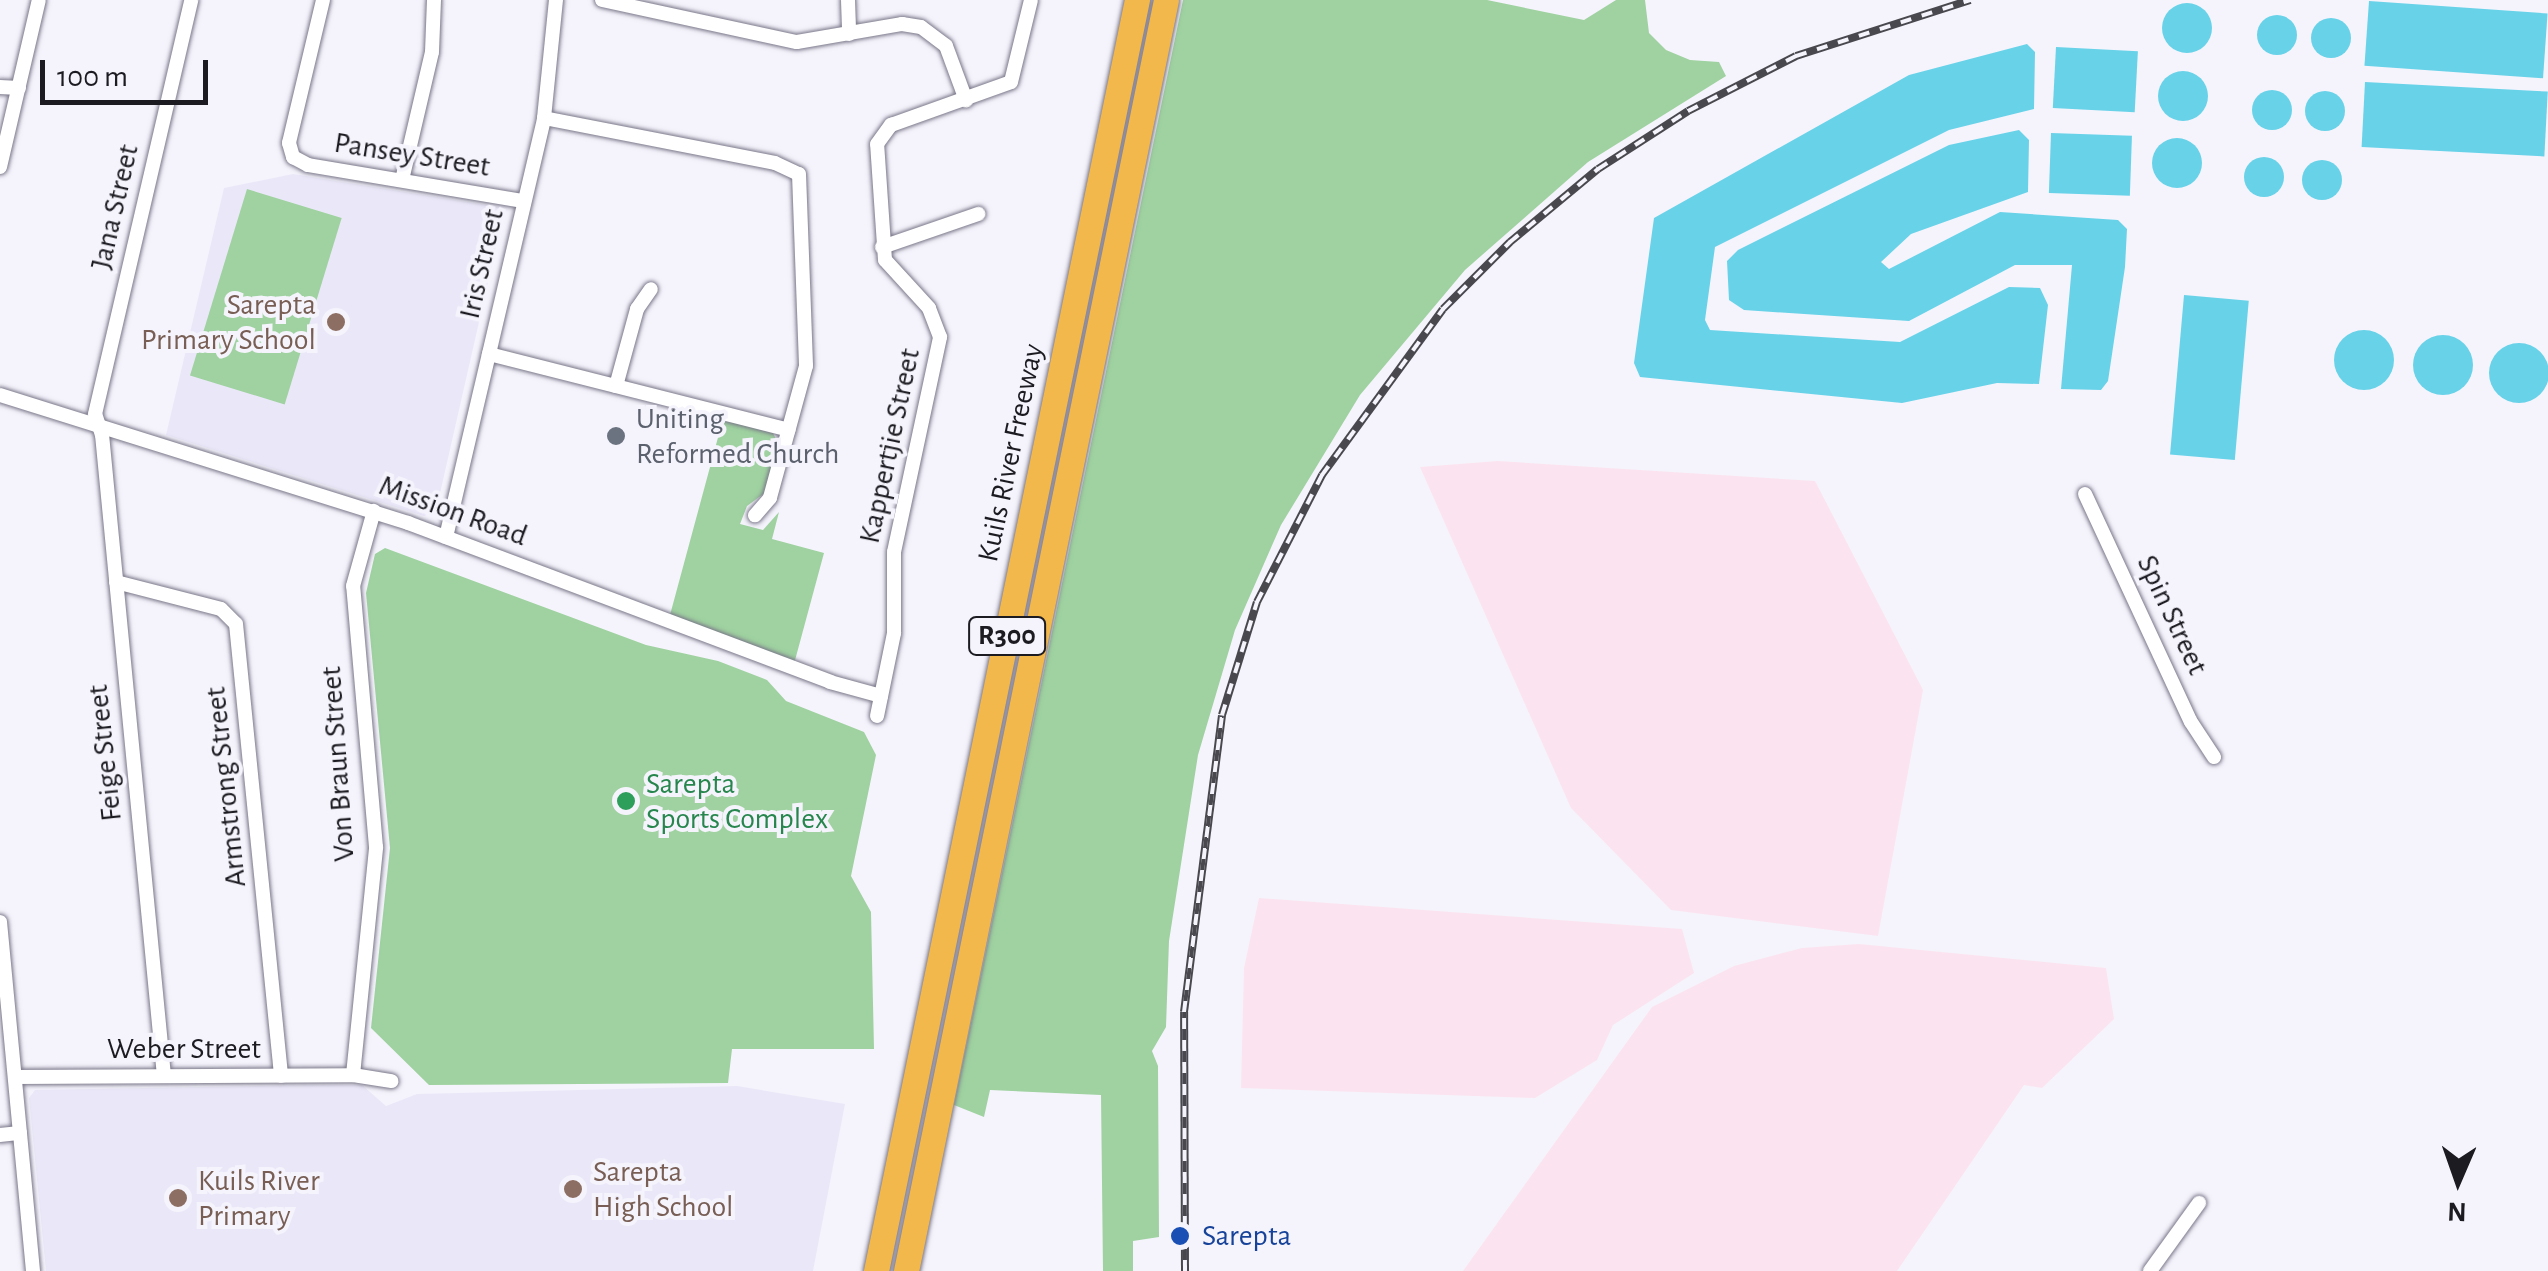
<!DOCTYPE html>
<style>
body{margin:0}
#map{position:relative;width:2548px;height:1271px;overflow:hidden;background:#f5f4fc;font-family:"Alegreya Sans",sans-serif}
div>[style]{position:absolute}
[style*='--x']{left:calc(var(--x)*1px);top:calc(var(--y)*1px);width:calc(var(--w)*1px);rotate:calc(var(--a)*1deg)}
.built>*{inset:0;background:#eae8f8}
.industrial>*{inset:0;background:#fbe4ef}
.green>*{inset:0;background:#9fd2a0;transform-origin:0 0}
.water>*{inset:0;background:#68d2e9;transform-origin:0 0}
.round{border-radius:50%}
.roads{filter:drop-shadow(0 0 2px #797688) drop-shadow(0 0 2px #797688)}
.street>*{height:14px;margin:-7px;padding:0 7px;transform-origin:7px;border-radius:7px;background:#fff}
.highway>*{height:25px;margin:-12.5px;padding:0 12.5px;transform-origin:12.5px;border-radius:12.5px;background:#f3b84b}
.rail>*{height:8px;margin-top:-4px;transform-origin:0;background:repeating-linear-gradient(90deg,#f5f4fc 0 11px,#49484f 0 22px);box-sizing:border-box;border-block:2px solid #49484f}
.dots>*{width:28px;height:28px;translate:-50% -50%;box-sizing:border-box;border:5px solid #f5f4fc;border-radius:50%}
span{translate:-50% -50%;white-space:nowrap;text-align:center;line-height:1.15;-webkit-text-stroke:8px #f5f4fc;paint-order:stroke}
.shield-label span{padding:2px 8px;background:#f5f4fc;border:2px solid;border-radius:8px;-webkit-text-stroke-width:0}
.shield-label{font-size:28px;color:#1c1b22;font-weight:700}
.street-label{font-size:30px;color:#1c1b22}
.education-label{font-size:30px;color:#785e54}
.right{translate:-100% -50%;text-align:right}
.left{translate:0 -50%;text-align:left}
.worship-label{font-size:30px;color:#5b616d}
.leisure-label{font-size:30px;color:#27864d}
.transit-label{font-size:30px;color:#164399}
.north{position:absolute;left:2408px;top:1131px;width:100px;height:100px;-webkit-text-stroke:8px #f5f4fc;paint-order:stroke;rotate:182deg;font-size:28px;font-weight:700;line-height:40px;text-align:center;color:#1c1b22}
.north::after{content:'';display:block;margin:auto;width:35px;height:45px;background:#1c1b22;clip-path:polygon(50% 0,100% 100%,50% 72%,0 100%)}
.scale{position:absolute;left:40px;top:60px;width:168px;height:45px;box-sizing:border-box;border:5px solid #1c1b22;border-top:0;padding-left:12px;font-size:30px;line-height:35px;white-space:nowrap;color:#1c1b22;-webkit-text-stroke:8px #f5f4fc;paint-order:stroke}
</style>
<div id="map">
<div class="built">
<i style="clip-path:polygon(293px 174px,505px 208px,436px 511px,424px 516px,166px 435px,224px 188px)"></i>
<i style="clip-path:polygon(317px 1085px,362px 1085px,386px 1106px,417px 1094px,737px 1086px,845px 1104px,813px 1271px,46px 1271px,29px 1098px,35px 1090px)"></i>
</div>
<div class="industrial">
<i style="clip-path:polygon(1498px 461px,1815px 481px,1923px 690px,1878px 936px,1671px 910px,1571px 808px,1420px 467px)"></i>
<i style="clip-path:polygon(1259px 898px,1682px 929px,1694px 973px,1613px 1025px,1597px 1060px,1535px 1098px,1241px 1088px,1244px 968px)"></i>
<i style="clip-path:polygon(1859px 944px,2106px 968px,2114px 1019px,2042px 1088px,2024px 1085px,1897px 1271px,1463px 1271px,1652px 1007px,1734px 966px,1802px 948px)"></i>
</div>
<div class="green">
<i style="clip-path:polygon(1183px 0,1487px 0,1584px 20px,1616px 0,1645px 0,1649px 33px,1666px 50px,1690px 60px,1719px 62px,1726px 76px,1588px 162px,1465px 270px,1360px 395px,1281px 525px,1235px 630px,1198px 755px,1169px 941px,1166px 1027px,1152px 1051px,1158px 1066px,1159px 1237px,1133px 1241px,1133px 1271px,1103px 1271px,1101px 1095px,990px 1090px,984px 1117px,954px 1105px)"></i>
<i style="left:247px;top:189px;width:99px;height:195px;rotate:17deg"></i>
<i style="clip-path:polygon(723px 419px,773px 433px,779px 445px,766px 492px,747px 506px,740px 524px,763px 530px,779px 512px,772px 539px,824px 553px,794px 664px,670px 615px)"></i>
<i style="clip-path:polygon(385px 548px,646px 645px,718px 661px,767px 680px,786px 701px,864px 732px,876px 755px,851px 876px,871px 912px,874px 1049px,732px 1049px,728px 1083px,429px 1085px,371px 1028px,390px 848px,366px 593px,375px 554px)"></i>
</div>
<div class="water">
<i style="left:2369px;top:1px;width:179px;height:65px;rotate:4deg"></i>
<i class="round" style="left:2162px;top:3px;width:50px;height:50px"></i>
<i class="round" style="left:2257px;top:15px;width:40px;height:40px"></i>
<i class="round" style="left:2311px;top:18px;width:40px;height:40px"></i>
<i style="clip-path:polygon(2027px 44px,2035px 52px,2034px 109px,1949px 130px,1715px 247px,1705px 320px,1710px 330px,1900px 342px,2009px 287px,2040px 288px,2048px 305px,2039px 384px,1997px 383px,1902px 403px,1640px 377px,1634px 363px,1654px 218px,1909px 75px)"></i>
<i style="left:2056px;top:47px;width:82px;height:61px;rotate:3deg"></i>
<i class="round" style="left:2158px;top:71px;width:50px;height:50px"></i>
<i style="left:2365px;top:82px;width:183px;height:65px;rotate:3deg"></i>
<i class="round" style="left:2252px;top:90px;width:40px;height:40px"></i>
<i class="round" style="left:2305px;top:91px;width:40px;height:40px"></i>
<i style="clip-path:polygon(2019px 130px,2029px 140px,2028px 192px,1911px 234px,1881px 262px,1889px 269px,2000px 212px,2118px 220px,2127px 229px,2125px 267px,2108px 381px,2101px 390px,2061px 389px,2072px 265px,2015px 265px,1909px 321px,1744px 310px,1729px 300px,1727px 261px,1738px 250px,1949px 145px)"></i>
<i style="left:2051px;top:133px;width:81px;height:60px;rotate:2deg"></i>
<i class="round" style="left:2152px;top:138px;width:50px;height:50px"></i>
<i class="round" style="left:2244px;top:157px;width:40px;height:40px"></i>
<i class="round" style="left:2302px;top:160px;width:40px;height:40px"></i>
<i style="left:2184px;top:295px;width:65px;height:160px;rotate:5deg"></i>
<i class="round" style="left:2334px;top:330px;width:60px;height:60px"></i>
<i class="round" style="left:2413px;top:335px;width:60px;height:60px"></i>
<i class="round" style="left:2489px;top:343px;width:60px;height:60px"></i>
</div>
<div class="roads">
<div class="street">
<i style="--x:323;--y:0;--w:147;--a:103.4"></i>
<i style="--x:289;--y:143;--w:15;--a:74"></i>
<i style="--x:293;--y:157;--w:17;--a:28"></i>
<i style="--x:308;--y:165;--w:219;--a:9.5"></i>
<i style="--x:602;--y:0;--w:199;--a:12.2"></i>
<i style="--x:797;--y:42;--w:107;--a:-9.7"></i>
<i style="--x:902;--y:24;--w:19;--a:9"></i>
<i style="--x:921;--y:27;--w:31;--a:37"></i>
<i style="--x:946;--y:46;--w:58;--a:69.7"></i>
<i style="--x:848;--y:0;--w:34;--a:88"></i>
<i style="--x:0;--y:87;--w:19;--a:3"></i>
<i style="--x:544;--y:118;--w:235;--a:11"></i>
<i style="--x:775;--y:163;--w:26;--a:25"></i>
<i style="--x:799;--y:174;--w:192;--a:87.9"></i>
<i style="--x:806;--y:366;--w:137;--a:105.3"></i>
<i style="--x:770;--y:498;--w:23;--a:131"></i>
<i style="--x:0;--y:167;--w:171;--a:-76.9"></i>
<i style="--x:402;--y:180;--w:131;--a:-76.8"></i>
<i style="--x:432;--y:52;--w:52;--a:-87.8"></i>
<i style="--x:882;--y:247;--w:102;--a:-19"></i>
<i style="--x:489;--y:354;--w:309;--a:14.2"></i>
<i style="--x:616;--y:386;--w:80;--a:-74.7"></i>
<i style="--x:637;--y:309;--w:24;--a:-55"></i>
<i style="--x:0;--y:395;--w:428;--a:17.4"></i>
<i style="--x:408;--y:523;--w:451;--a:20.6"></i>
<i style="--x:830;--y:682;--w:53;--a:15.4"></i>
<i style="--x:2085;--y:494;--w:251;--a:65.1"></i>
<i style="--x:2191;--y:722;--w:42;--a:56.7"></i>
<i style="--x:446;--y:537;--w:430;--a:-76.8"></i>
<i style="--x:544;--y:118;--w:119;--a:-84.2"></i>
<i style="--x:116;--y:582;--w:108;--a:14.4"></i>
<i style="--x:221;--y:609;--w:21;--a:45"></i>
<i style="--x:236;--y:624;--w:454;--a:84.3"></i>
<i style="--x:877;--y:716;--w:85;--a:-78.4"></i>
<i style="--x:894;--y:633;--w:81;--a:-90"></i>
<i style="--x:894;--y:552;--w:220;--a:-77.9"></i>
<i style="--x:940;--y:337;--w:31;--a:-111"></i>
<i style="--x:929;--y:308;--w:65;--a:-132.5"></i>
<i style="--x:885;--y:260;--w:116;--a:-93.9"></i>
<i style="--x:877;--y:144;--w:24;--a:-54"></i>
<i style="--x:891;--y:125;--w:127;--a:-19.7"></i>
<i style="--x:1011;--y:82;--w:84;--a:-76.3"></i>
<i style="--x:0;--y:922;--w:351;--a:84.6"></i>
<i style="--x:353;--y:1075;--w:229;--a:-84.2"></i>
<i style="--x:376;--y:847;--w:262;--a:-95"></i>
<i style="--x:353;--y:586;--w:78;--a:-74.4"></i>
<i style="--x:164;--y:1076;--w:644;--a:-95.52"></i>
<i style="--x:102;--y:435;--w:22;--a:-108"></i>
<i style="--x:95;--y:414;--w:425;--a:-76.9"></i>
<i style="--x:15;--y:1077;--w:338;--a:-0.3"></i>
<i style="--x:353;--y:1075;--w:39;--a:9"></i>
<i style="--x:0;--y:1135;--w:20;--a:-6"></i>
<i style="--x:2150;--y:1271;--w:84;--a:-54.2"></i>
</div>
<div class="highway">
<i style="--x:876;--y:1271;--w:1298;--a:-78.4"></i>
<i style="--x:906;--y:1271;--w:1297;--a:-78.44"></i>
</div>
</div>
<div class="rail">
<i style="--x:1185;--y:1271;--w:259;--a:-90.2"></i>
<i style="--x:1184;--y:1012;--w:299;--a:-82.7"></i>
<i style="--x:1222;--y:715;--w:118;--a:-72.8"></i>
<i style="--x:1257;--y:602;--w:143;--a:-62.9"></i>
<i style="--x:1322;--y:475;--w:205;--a:-53.9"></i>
<i style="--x:1443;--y:309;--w:95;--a:-45"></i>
<i style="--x:1510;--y:242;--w:114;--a:-39.7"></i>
<i style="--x:1598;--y:169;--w:107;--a:-32.8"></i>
<i style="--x:1688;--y:111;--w:121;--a:-27"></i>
<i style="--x:1796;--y:56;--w:183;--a:-17.8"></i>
</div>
<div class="dots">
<i style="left:336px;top:322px;background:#8d6e63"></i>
<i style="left:616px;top:436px;background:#6b7280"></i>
<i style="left:626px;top:801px;background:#2e9e5b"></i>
<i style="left:573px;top:1189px;background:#8d6e63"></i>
<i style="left:178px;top:1198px;background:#8d6e63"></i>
<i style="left:1180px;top:1236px;background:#1a4fb4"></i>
</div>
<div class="shield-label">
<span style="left:1007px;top:636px">R300</span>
</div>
<div class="street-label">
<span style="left:412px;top:155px;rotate:9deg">Pansey Street</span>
<span style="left:115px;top:207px;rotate:-77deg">Jana Street</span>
<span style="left:482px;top:264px;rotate:-77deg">Iris Street</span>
<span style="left:890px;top:446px;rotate:-78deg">Kappertjie Street</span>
<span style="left:1011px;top:453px;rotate:-78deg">Kuils River Freeway</span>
<span style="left:453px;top:511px;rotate:20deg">Mission Road</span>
<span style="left:2172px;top:615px;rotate:65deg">Spin Street</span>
<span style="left:105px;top:753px;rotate:-96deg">Feige Street</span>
<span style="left:338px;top:764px;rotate:-94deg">Von Braun Street</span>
<span style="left:226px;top:787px;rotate:-96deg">Armstrong Street</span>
<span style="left:184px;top:1049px">Weber Street</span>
</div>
<div class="education-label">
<span class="right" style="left:316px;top:322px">Sarepta<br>Primary School</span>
<span class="left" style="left:593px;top:1189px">Sarepta<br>High School</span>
<span class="left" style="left:198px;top:1198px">Kuils River<br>Primary</span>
</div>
<div class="worship-label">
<span class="left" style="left:636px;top:436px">Uniting<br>Reformed Church</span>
</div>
<div class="leisure-label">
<span class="left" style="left:646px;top:801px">Sarepta<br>Sports Complex</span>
</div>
<div class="transit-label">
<span class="left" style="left:1202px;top:1236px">Sarepta</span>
</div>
<div class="north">N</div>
<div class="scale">100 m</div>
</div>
